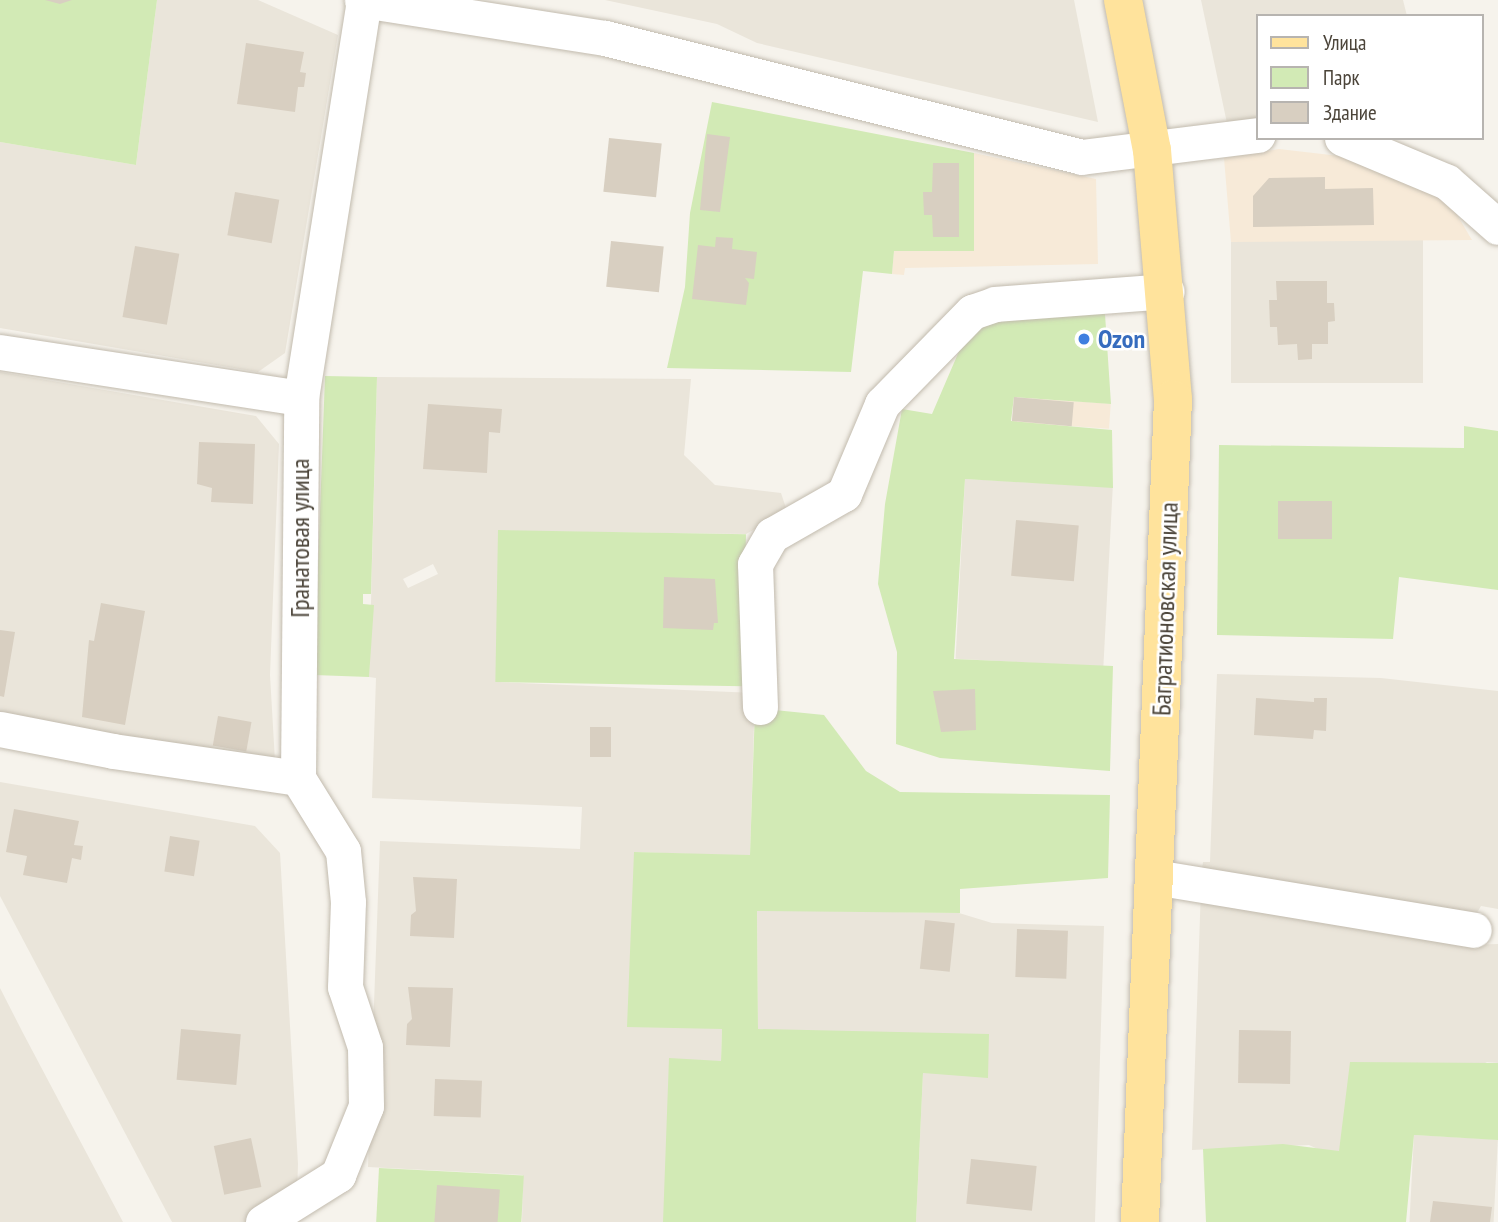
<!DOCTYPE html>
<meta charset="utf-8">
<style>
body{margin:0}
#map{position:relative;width:1498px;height:1222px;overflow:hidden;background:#f6f3ec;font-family:"PT Sans Narrow",sans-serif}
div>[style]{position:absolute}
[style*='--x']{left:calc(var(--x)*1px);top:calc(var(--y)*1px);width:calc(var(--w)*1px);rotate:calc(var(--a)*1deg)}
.residential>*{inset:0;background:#eae5da;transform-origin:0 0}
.commercial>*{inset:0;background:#f7ead8;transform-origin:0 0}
.green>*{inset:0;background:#d2eab5;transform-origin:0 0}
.building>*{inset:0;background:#d8cfc1;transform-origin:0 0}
.roads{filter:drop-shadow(0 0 2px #c2bbae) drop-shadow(0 0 2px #c2bbae)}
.minor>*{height:35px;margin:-17.5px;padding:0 17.5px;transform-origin:17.5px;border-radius:17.5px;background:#fff}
.primary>*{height:38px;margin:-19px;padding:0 19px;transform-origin:19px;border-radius:19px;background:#ffe39c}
.dots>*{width:19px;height:19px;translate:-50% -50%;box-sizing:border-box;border:4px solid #fff;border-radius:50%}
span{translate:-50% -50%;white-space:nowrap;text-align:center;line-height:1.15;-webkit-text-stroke:5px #fff;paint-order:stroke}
.shop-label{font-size:26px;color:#366cbe;font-weight:700}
.left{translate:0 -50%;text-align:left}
.street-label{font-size:26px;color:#4b4439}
.legend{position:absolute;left:1256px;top:14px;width:228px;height:126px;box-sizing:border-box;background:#fff;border:2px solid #b7b4b0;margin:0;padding:9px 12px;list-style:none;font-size:21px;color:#4b4439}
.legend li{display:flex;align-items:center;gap:14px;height:35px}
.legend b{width:35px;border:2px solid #b7b4b0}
</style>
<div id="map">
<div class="residential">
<i style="clip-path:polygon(157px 0,258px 0,338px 35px,285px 353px,258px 372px,0 328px,0 142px,136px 165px)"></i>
<i style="clip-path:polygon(605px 0,1074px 0,1098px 122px,757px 43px,717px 24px)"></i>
<i style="clip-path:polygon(1201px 0,1403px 0,1407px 16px,1258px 16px,1258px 121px,1228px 128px)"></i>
<i style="left:1423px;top:239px;width:144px;height:192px;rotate:90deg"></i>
<i style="clip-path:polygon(0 372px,256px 416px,279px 444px,270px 675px,275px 761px,0 738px)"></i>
<i style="clip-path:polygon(evenodd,377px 377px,691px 379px,684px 455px,715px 485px,781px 493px,787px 511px,746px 534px,498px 531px,498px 682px,755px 693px,750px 856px,635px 852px,722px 1029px,721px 1062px,663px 1222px,522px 1222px,523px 1175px,368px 1167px,380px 841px,580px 849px,582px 807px,372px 798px,376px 678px,369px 677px,377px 377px,433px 564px,438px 574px,408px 588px,403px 579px,433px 564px)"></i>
<i style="left:965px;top:479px;width:148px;height:180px;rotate:3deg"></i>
<i style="clip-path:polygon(1217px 674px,1381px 678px,1498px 691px,1498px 909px,1481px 906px,1472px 921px,1201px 877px,1203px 862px,1210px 862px)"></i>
<i style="clip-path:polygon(0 782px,255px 826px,280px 853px,298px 1164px,296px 1222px,172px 1222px,0 896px)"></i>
<i style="clip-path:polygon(1201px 887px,1467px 945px,1498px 944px,1498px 1063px,1487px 1062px,1339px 1151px,1322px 1151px,1309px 1145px,1192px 1150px)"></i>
<i style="clip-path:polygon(757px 910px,959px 913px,992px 923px,1104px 926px,1095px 1222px,916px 1222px,923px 1073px,758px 1029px)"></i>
<i style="clip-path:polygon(0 988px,23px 1033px,123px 1222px,0 1222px)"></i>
<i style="left:1414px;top:1135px;width:84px;height:87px;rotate:3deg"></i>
</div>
<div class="commercial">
<i style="clip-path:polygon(1279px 149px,1348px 157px,1447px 198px,1472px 240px,1231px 242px,1224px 158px)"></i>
<i style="clip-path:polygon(974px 153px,1096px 179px,1098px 264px,905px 268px,904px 275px,892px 274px,894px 251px,974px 251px)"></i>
<i style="left:1014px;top:397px;width:97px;height:25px;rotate:4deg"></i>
</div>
<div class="green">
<i style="clip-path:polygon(0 0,157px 0,136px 165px,0 142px)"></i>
<i style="clip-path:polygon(712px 102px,974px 153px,974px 251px,894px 251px,892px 274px,863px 271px,851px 372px,667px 368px,685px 287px,690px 213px)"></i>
<i style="clip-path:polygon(975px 314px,1105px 314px,1111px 404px,1014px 397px,1011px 421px,1112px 430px,1113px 488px,965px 479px,954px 659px,1113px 666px,1110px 771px,940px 758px,896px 744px,897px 652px,878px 584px,885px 504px,902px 409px,932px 414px)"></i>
<i style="clip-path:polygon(325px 376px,377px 377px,371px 594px,363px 594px,363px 604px,374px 605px,369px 677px,314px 675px)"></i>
<i style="clip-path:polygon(1464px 426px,1498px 431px,1498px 590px,1399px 577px,1393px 639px,1217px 635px,1219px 445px,1464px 448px)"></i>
<i style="left:498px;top:530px;width:248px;height:152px;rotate:1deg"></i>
<i style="clip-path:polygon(755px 708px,824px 715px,866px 771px,900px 792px,1110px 795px,1108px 878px,960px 889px,960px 913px,757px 911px,758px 1029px,989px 1034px,988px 1078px,923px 1073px,916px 1222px,663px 1222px,669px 1058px,721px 1061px,722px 1029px,627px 1027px,634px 852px,750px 855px)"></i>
<i style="clip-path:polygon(1350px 1062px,1498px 1063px,1498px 1140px,1414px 1135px,1406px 1222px,1206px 1222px,1203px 1149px,1283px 1144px,1339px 1151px)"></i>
<i style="left:379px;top:1168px;width:145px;height:54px;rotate:3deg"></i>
</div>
<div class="building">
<i style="clip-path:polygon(45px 0,72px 0,60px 4px)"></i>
<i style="clip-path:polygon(246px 43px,304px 52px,300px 72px,306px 73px,304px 87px,298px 87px,295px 112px,237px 104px)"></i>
<i style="clip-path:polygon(707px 134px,730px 137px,720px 212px,700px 210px)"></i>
<i style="left:609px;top:138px;width:53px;height:54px;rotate:6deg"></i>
<i style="clip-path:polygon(933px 163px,959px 163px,959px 237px,933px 237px,932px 215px,924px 215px,923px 192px,932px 192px)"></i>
<i style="clip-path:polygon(1325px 177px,1325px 189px,1373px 188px,1374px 225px,1253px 227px,1253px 196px,1269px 178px)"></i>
<i style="left:235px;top:192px;width:45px;height:44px;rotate:10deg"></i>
<i style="clip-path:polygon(716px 237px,733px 238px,732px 249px,757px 252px,754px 279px,745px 278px,749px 283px,746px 305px,692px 299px,698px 245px,715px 247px)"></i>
<i style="left:611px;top:241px;width:53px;height:46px;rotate:6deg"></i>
<i style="left:135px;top:246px;width:45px;height:72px;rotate:10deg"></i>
<i style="clip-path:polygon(1276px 281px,1327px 281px,1327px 303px,1334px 303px,1335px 321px,1328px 322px,1328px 344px,1312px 344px,1312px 359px,1298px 360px,1297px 344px,1278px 345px,1277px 327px,1270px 327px,1269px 300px,1277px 300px)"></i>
<i style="left:1014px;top:397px;width:60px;height:24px;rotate:5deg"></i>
<i style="clip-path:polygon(428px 404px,502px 409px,500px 433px,489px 432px,487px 473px,423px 469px)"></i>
<i style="clip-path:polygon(199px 442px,255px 444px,253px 504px,211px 502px,212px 488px,197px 484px)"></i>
<i style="left:1278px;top:501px;width:54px;height:38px"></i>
<i style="left:1016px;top:520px;width:63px;height:56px;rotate:5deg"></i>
<i style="clip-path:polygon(664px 577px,715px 579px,718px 623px,714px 623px,713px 630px,663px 628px)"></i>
<i style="clip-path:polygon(101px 603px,145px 611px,125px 725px,82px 717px,89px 640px,94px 641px)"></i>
<i style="clip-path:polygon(0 630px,15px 632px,4px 697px,0 696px)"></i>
<i style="clip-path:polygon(975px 689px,976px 730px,941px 732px,933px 691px)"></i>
<i style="clip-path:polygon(1256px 698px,1314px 702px,1314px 698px,1327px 698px,1326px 731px,1314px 730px,1313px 739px,1254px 735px)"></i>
<i style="left:218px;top:716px;width:34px;height:30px;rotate:10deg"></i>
<i style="left:590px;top:727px;width:21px;height:30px"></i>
<i style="clip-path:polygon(14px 809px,79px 821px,74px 845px,83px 846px,81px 860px,72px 858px,67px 883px,23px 875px,27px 856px,6px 852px)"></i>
<i style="left:170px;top:836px;width:30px;height:36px;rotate:9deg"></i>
<i style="clip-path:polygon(413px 877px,457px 879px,454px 938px,410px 936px,411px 915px,416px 911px)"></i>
<i style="left:925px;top:920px;width:30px;height:49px;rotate:6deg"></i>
<i style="left:1017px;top:929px;width:51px;height:48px;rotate:2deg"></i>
<i style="clip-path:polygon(408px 987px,453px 988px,450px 1047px,406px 1045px,407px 1024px,412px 1019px)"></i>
<i style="left:181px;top:1029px;width:60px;height:51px;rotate:5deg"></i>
<i style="left:1239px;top:1030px;width:52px;height:53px;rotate:1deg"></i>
<i style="left:435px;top:1079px;width:47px;height:37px;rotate:2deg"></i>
<i style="left:251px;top:1138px;width:50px;height:38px;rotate:78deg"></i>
<i style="left:971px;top:1159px;width:66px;height:45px;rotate:6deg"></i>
<i style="left:437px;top:1185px;width:63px;height:37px;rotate:4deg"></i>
<i style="clip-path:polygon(1433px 1201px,1492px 1207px,1490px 1222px,1430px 1222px)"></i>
</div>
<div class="roads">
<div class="minor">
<i style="--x:362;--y:0;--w:246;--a:8.9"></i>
<i style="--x:605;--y:38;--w:491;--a:14"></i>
<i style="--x:1081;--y:157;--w:178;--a:-7.1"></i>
<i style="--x:1342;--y:138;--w:114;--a:22.7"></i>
<i style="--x:1447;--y:182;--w:68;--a:41.4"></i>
<i style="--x:0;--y:352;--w:304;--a:8.7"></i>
<i style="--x:760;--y:707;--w:143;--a:-92"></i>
<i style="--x:755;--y:564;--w:34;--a:-60"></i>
<i style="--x:772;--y:535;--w:83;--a:-29.7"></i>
<i style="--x:844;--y:494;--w:98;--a:-67.1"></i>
<i style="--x:882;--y:404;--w:129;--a:-45.6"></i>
<i style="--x:972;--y:312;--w:24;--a:-19"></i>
<i style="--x:995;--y:304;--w:172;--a:-4.3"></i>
<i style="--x:0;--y:729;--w:115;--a:11"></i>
<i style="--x:113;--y:751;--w:187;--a:8.3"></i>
<i style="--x:298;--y:778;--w:380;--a:-89.5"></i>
<i style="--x:301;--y:398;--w:403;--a:-81"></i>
<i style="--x:1155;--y:877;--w:323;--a:9.4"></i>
<i style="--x:263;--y:1222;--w:89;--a:-32.1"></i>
<i style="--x:338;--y:1175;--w:74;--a:-67.9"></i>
<i style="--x:366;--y:1106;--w:59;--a:-91"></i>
<i style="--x:365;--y:1047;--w:63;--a:-108.4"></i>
<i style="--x:345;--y:987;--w:85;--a:-88"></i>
<i style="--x:348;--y:902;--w:51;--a:-95.6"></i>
<i style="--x:343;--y:851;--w:86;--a:-121.7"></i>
</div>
<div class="primary">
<i style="--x:1123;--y:0;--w:153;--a:79.1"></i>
<i style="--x:1152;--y:150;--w:250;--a:85.2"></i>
<i style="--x:1173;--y:399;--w:824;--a:92.3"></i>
</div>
</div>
<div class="dots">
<i style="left:1084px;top:339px;background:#3f7fe0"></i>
</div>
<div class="shop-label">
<span class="left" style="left:1098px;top:339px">Ozon</span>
</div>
<div class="street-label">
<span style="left:300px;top:538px;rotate:-90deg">Гранатовая улица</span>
<span style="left:1165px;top:609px;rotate:-88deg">Багратионовская улица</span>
</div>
<ul class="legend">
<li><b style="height:9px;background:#ffe39c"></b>Улица</li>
<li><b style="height:19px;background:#d2eab5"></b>Парк</li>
<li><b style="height:19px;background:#d8cfc1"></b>Здание</li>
</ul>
</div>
